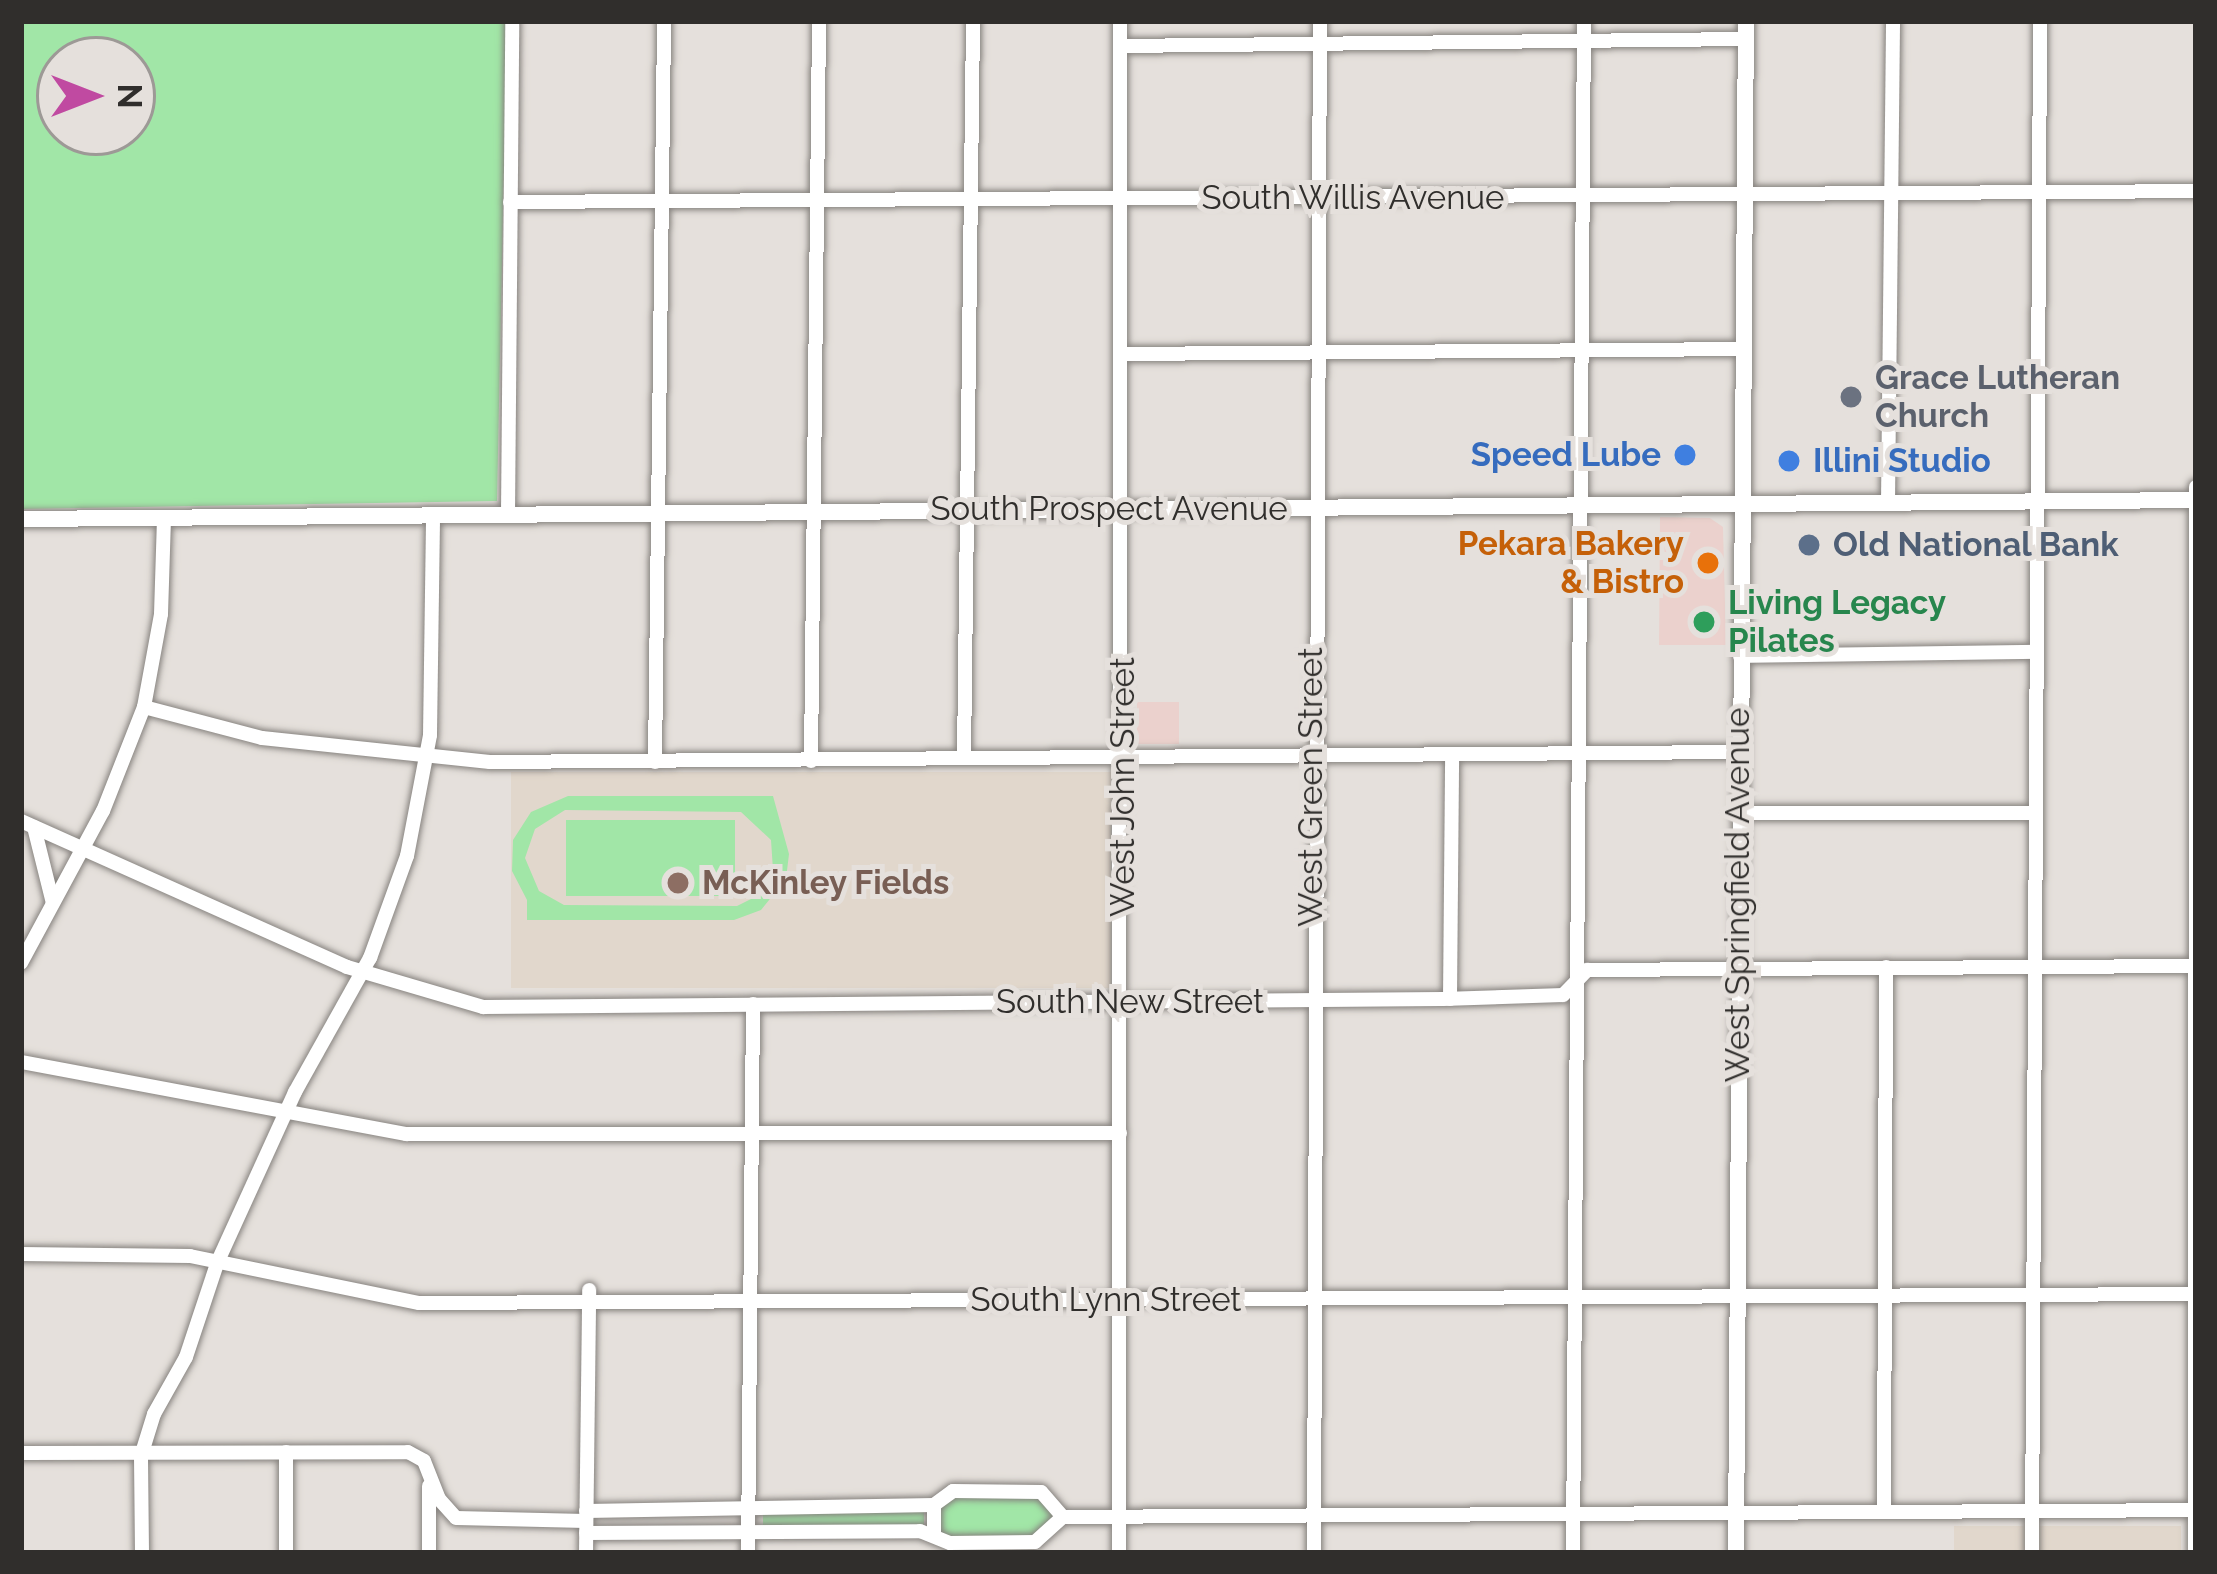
<!DOCTYPE html>
<style>
body{margin:0}
#map{position:relative;width:2217px;height:1574px;overflow:hidden;background:#e5e0dc;font-family:Raleway,sans-serif}
div>[style]{position:absolute}
[style*='--x']{left:calc(var(--x)*1px);top:calc(var(--y)*1px);width:calc(var(--w)*1px);rotate:calc(var(--a)*1deg)}
.commercial>*{inset:0;background:#ebd1cd;transform-origin:0 0}
.built>*{inset:0;background:#e1d7cc;transform-origin:0 0}
.green>*{inset:0;background:#a1e6a7;transform-origin:0 0}
.roads{filter:drop-shadow(0 0 3px #87837f) drop-shadow(0 0 3px #87837f)}
.minor>*{height:14px;margin:-7px;padding:0 7px;transform-origin:7px;border-radius:7px;background:#fff}
.major>*{height:16px;margin:-8px;padding:0 8px;transform-origin:8px;border-radius:8px;background:#fff}
.dots>*{width:33px;height:33px;translate:-50% -50%;box-sizing:border-box;border:6px solid #e5e0dc;border-radius:50%}
span{translate:-50% -50%;white-space:nowrap;text-align:center;line-height:1.15;-webkit-text-stroke:10px #e5e0dc;paint-order:stroke}
.street-label{font-size:33px;color:#302e2c}
.worship-label{font-size:33px;color:#5b616d;font-weight:700}
.left{translate:0 -50%;text-align:left}
.shop-label{font-size:33px;color:#366cbe;font-weight:700}
.right{translate:-100% -50%;text-align:right}
.food-label{font-size:33px;color:#c56008;font-weight:700}
.service-label{font-size:33px;color:#4e5e75;font-weight:700}
.leisure-label{font-size:33px;color:#27864d;font-weight:700}
.education-label{font-size:33px;color:#785e54;font-weight:700}
.frame{position:absolute;inset:0;border:24px solid #302e2c;pointer-events:none}
.north{position:absolute;left:36px;top:36px;width:120px;height:120px;box-sizing:border-box;background:#e5e0dc;border:3px solid #9d9996;border-radius:50%;rotate:90deg;font-size:33px;font-weight:700;line-height:48px;text-align:center;color:#302e2c}
.north::after{content:'';display:block;margin:auto;width:42px;height:54px;background:#c04aa1;clip-path:polygon(50% 0,100% 100%,50% 72%,0 100%)}
</style>
<div id="map">
<div class="commercial">
<i style="clip-path:polygon(1660px 517px,1710px 518px,1723px 527px,1726px 645px,1659px 645px)"></i>
<i style="left:1137px;top:702px;width:42px;height:42px"></i>
</div>
<div class="built">
<i style="left:1111px;top:772px;width:216px;height:600px;rotate:90deg"></i>
<i style="left:1954px;top:1526px;width:227px;height:27px"></i>
</div>
<div class="green">
<i style="clip-path:polygon(evenodd,21px 21px,507px 21px,497px 501px,21px 509px,21px 21px,60px 60px,132px 60px,132px 132px,60px 132px,60px 60px)"></i>
<i style="clip-path:polygon(evenodd,568px 796px,773px 796px,789px 854px,786px 879px,761px 910px,734px 920px,527px 920px,527px 900px,512px 871px,513px 840px,531px 812px,568px 796px,565px 810px,741px 812px,771px 840px,773px 870px,757px 896px,737px 906px,564px 905px,539px 891px,525px 858px,535px 829px,565px 810px)"></i>
<i style="left:566px;top:820px;width:169px;height:76px"></i>
<i style="clip-path:polygon(954px 1495px,1040px 1495px,1054px 1516px,1046px 1535px,951px 1539px,938px 1529px,938px 1508px)"></i>
<i style="left:763px;top:1512px;width:161px;height:13px"></i>
</div>
<div class="roads">
<div class="minor">
<i style="--x:1120;--y:46;--w:626;--a:-0.64"></i>
<i style="--x:510;--y:202;--w:1686;--a:-0.37"></i>
<i style="--x:1124;--y:354;--w:619;--a:-0.46"></i>
<i style="--x:1888;--y:502;--w:481;--a:-89.4"></i>
<i style="--x:508;--y:514;--w:493;--a:-89.5"></i>
<i style="--x:1740;--y:656;--w:293;--a:-0.8"></i>
<i style="--x:144;--y:707;--w:122;--a:14.7"></i>
<i style="--x:262;--y:738;--w:229;--a:6"></i>
<i style="--x:490;--y:762;--w:1249;--a:-0.46"></i>
<i style="--x:964;--y:758;--w:737;--a:-89.3"></i>
<i style="--x:811;--y:761;--w:740;--a:-89.38"></i>
<i style="--x:655;--y:762;--w:741;--a:-89.3"></i>
<i style="--x:1738;--y:813;--w:295;--a:0"></i>
<i style="--x:21;--y:821;--w:357;--a:24.1"></i>
<i style="--x:347;--y:967;--w:142;--a:16.4"></i>
<i style="--x:483;--y:1007;--w:960;--a:-0.48"></i>
<i style="--x:1443;--y:999;--w:120;--a:-1.9"></i>
<i style="--x:1563;--y:995;--w:35;--a:-46"></i>
<i style="--x:1587;--y:970;--w:609;--a:-0.38"></i>
<i style="--x:34;--y:827;--w:78;--a:76"></i>
<i style="--x:21;--y:963;--w:173;--a:-61.7"></i>
<i style="--x:103;--y:811;--w:112;--a:-68.5"></i>
<i style="--x:144;--y:707;--w:95;--a:-79.6"></i>
<i style="--x:161;--y:614;--w:96;--a:-88.2"></i>
<i style="--x:1450;--y:999;--w:245;--a:-89.5"></i>
<i style="--x:21;--y:1062;--w:392;--a:10.6"></i>
<i style="--x:406;--y:1134;--w:714;--a:-0.08"></i>
<i style="--x:21;--y:1254;--w:169;--a:0.7"></i>
<i style="--x:190;--y:1256;--w:234;--a:11.6"></i>
<i style="--x:419;--y:1303;--w:1777;--a:-0.29"></i>
<i style="--x:21;--y:1453;--w:387;--a:-0.1"></i>
<i style="--x:408;--y:1452;--w:18;--a:29"></i>
<i style="--x:424;--y:1461;--w:41;--a:68.5"></i>
<i style="--x:439;--y:1499;--w:25;--a:48"></i>
<i style="--x:456;--y:1518;--w:130;--a:1.3"></i>
<i style="--x:586;--y:1511;--w:348;--a:-1"></i>
<i style="--x:1884;--y:1512;--w:545;--a:-89.79"></i>
<i style="--x:1063;--y:1517;--w:1133;--a:-0.35"></i>
<i style="--x:586;--y:1533;--w:334;--a:-0.3"></i>
<i style="--x:920;--y:1531;--w:32;--a:22"></i>
<i style="--x:950;--y:1543;--w:85;--a:-0.7"></i>
<i style="--x:1035;--y:1542;--w:38;--a:-42"></i>
<i style="--x:1063;--y:1517;--w:33;--a:-131"></i>
<i style="--x:1041;--y:1492;--w:88;--a:-179.3"></i>
<i style="--x:953;--y:1491;--w:24;--a:144"></i>
<i style="--x:934;--y:1505;--w:27;--a:90"></i>
<i style="--x:142;--y:1553;--w:97;--a:-90.6"></i>
<i style="--x:141;--y:1456;--w:44;--a:-72.8"></i>
<i style="--x:154;--y:1414;--w:65;--a:-60.7"></i>
<i style="--x:186;--y:1357;--w:101;--a:-71.6"></i>
<i style="--x:218;--y:1261;--w:186;--a:-65.5"></i>
<i style="--x:295;--y:1092;--w:154;--a:-60.8"></i>
<i style="--x:370;--y:958;--w:109;--a:-70.1"></i>
<i style="--x:407;--y:856;--w:123;--a:-79.2"></i>
<i style="--x:430;--y:735;--w:220;--a:-89.2"></i>
<i style="--x:286;--y:1553;--w:101;--a:-90"></i>
<i style="--x:429;--y:1553;--w:67;--a:-90"></i>
<i style="--x:586;--y:1553;--w:263;--a:-89.3"></i>
<i style="--x:748;--y:1553;--w:549;--a:-89.48"></i>
<i style="--x:1119;--y:1553;--w:1532;--a:-89.96"></i>
<i style="--x:1314;--y:1553;--w:1532;--a:-89.78"></i>
<i style="--x:1573;--y:1553;--w:1532;--a:-89.59"></i>
<i style="--x:2032;--y:1553;--w:1532;--a:-89.7"></i>
<i style="--x:2195;--y:1553;--w:1066;--a:-89.95"></i>
</div>
<div class="major">
<i style="--x:21;--y:519;--w:2175;--a:-0.5"></i>
<i style="--x:1736;--y:1553;--w:1532;--a:-89.63"></i>
</div>
</div>
<div class="dots">
<i style="left:1851px;top:397px;background:#6b7280"></i>
<i style="left:1685px;top:455px;background:#3f7fe0"></i>
<i style="left:1789px;top:461px;background:#3f7fe0"></i>
<i style="left:1809px;top:545px;background:#5c6f8a"></i>
<i style="left:1708px;top:563px;background:#e8710a"></i>
<i style="left:1704px;top:622px;background:#2e9e5b"></i>
<i style="left:678px;top:883px;background:#8d6e63"></i>
</div>
<div class="street-label">
<span style="left:1353px;top:198px">South Willis Avenue</span>
<span style="left:1109px;top:509px">South Prospect Avenue</span>
<span style="left:1123px;top:787px;rotate:-90deg">West John Street</span>
<span style="left:1311px;top:787px;rotate:-90deg">West Green Street</span>
<span style="left:1738px;top:895px;rotate:-90deg">West Springfield Avenue</span>
<span style="left:1130px;top:1002px">South New Street</span>
<span style="left:1106px;top:1300px">South Lynn Street</span>
</div>
<div class="worship-label">
<span class="left" style="left:1875px;top:397px">Grace Lutheran<br>Church</span>
</div>
<div class="shop-label">
<span class="right" style="left:1661px;top:455px">Speed Lube</span>
<span class="left" style="left:1813px;top:461px">Illini Studio</span>
</div>
<div class="food-label">
<span class="right" style="left:1684px;top:563px">Pekara Bakery<br>&amp; Bistro</span>
</div>
<div class="service-label">
<span class="left" style="left:1833px;top:545px">Old National Bank</span>
</div>
<div class="leisure-label">
<span class="left" style="left:1728px;top:622px">Living Legacy<br>Pilates</span>
</div>
<div class="education-label">
<span class="left" style="left:702px;top:883px">McKinley Fields</span>
</div>
<div class="frame"></div>
<div class="north">N</div>
</div>
